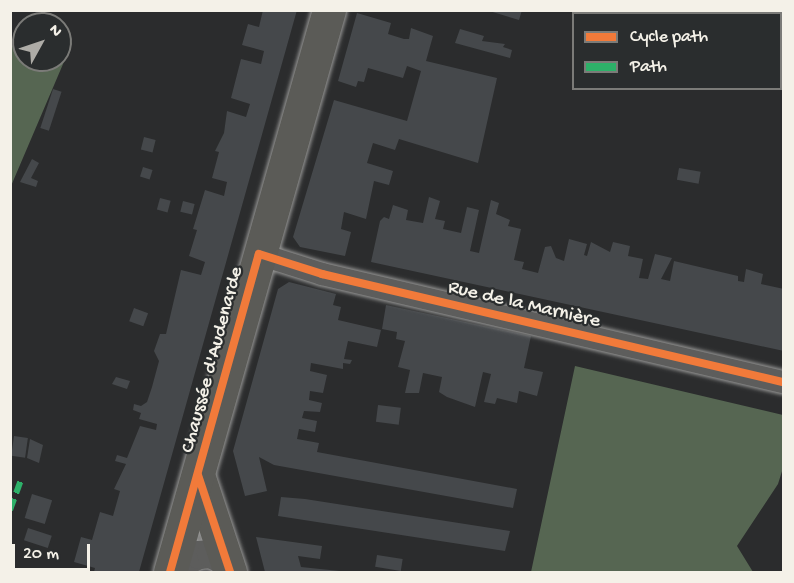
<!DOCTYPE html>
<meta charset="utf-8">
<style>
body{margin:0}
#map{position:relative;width:794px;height:583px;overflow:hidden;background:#2b2c2d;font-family:"Gochi Hand",sans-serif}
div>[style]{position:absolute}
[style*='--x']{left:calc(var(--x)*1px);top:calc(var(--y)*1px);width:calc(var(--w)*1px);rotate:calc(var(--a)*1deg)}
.green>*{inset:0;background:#566652}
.building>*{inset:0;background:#45484b;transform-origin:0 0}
.roads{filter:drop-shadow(0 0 2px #979796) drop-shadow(0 0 2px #979796)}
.minor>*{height:22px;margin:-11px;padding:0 11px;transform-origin:11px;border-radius:11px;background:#5d5d5c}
.tertiary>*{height:28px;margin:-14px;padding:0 14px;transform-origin:14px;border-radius:14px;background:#5d5d5c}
.primary>*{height:33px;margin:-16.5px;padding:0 16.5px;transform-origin:16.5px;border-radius:16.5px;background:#5b5b57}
.quiet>*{height:6px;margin-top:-3px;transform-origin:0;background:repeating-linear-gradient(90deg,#2db169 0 12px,transparent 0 18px)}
.cycleway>*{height:8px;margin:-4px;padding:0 4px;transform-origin:4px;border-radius:4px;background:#f17a3a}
span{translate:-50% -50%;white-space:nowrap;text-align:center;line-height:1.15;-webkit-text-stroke:4.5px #2a2d2e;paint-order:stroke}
.street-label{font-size:20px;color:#f4f1e8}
.frame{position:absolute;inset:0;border:12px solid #f4f1e8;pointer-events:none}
.legend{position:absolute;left:572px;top:12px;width:210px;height:78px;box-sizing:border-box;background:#2a2d2e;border:2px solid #7b7b78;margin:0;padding:8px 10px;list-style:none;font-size:18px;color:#f4f1e8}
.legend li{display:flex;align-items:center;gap:12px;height:30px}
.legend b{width:30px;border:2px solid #7b7b78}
.north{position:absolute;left:12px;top:12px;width:60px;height:60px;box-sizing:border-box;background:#2a2d2e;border:2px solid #7b7b78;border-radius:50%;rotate:50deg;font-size:16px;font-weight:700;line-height:24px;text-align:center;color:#f4f1e8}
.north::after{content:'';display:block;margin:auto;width:21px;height:27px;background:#aeaca7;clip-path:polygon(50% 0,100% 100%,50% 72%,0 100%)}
.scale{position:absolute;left:12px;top:544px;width:78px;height:27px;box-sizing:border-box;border:3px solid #f4f1e8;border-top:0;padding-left:8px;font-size:18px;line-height:21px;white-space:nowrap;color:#f4f1e8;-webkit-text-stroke:4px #2a2d2e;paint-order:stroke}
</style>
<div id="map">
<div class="green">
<i style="clip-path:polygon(60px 33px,72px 43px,11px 186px,11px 46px,24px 43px,24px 60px,60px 60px)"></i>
<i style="clip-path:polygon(575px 366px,783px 415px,783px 468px,778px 484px,737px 546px,753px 572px,531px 572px)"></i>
</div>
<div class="building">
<i style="clip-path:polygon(263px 10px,297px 10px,139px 572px,94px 572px,95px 568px,74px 562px,81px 537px,92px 540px,100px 512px,113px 516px,120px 491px,114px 489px,126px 464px,115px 461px,117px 455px,127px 458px,140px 426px,156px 430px,157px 424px,139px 419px,141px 413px,133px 410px,134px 404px,141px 406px,147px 402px,152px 387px,159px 361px,154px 351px,160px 334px,166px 334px,181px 270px,201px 275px,205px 262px,189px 256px,197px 230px,193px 229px,205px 190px,224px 196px,227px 182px,212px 178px,219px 152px,215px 151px,224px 133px,227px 111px,246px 117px,250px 104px,231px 98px,241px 59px,261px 64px,264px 51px,242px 45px,248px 24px,259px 27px)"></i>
<i style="clip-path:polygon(486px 10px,522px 10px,519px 20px)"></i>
<i style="clip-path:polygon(357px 13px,391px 23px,388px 34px,404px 39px,409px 39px,411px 28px,433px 36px,426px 61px,497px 78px,478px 163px,399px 139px,395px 150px,373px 143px,367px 163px,393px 171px,389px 185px,374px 181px,366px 219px,344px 212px,341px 229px,351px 232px,345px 256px,300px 247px,293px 237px,334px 100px,407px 121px,421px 71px,407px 66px,403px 78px,368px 68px,364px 82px,358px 81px,356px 87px,338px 81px)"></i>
<i style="clip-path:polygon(460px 29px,484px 36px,482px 41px,505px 44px,503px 47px,512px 50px,510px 58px,455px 43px)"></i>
<i style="left:53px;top:89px;width:9px;height:41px;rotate:18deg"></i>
<i style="left:144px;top:137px;width:12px;height:13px;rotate:14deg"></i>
<i style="clip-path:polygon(32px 159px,39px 163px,31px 178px,38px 181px,36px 187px,20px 182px)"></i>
<i style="left:143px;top:167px;width:10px;height:10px;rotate:17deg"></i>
<i style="left:679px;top:168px;width:22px;height:12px;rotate:10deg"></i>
<i style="clip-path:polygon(429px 197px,440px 201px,435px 219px,445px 221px,443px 229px,461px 233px,467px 207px,479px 210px,470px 251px,479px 253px,491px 200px,499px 203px,496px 214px,510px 220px,508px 226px,521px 229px,514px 260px,524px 262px,522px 269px,538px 273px,545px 247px,551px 246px,556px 258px,564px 261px,569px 239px,587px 244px,584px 255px,587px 256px,591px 242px,610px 252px,613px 242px,630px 246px,628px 256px,643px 259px,639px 278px,648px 279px,655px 254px,672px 258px,661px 279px,670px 281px,674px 261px,738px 276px,738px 281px,744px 282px,746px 269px,763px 274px,761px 284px,784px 289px,784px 351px,371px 262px,380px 221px,384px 217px,389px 219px,393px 205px,408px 210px,406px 220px,423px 223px)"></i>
<i style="left:160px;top:198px;width:11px;height:12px;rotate:15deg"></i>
<i style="left:183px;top:201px;width:12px;height:11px;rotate:14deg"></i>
<i style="clip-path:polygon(289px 282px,336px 294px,333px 305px,341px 307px,338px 320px,381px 330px,377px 347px,348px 341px,344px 359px,352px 360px,350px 364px,343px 363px,343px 369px,311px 363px,310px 371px,327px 375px,323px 393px,310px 391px,309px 400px,322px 403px,320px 412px,304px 411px,302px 418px,317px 421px,315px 432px,299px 429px,297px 439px,319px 443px,317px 452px,517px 489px,513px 508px,274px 465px,259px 457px,267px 491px,245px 496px,233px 451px,278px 289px)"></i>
<i style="clip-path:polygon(386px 305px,531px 336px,524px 368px,543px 372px,537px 396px,519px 391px,517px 403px,497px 398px,495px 404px,484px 402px,491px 374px,483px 372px,475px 407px,447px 397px,439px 392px,442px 377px,423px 373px,419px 393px,405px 393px,410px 370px,398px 367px,405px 341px,396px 339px,397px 332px,382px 329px)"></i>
<i style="left:134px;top:308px;width:15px;height:14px;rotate:20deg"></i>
<i style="clip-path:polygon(116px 377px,130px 381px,127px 389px,112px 384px)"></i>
<i style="left:378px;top:405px;width:23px;height:17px;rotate:7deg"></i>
<i style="left:14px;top:436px;width:14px;height:20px;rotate:8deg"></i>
<i style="clip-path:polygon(30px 439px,43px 445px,39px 463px,27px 458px)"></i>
<i style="left:32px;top:494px;width:21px;height:25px;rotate:17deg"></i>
<i style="clip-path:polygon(281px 497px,305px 499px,510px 531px,505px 551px,278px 516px)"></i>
<i style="left:28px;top:528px;width:25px;height:13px;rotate:18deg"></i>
<i style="clip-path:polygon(256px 537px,322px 546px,320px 559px,298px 556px,301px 567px,349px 572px,265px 572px)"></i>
<i style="left:377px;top:555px;width:26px;height:12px;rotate:9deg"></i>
</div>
<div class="roads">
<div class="minor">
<i style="--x:259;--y:254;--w:66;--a:17.6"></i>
<i style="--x:322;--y:274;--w:474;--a:13.2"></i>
</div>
<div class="tertiary">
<i style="--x:171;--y:569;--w:31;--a:-27"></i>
<i style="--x:199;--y:555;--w:12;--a:-5"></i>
<i style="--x:211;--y:554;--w:19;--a:28"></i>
</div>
<div class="primary">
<i style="--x:198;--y:475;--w:102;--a:71.7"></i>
<i style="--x:170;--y:572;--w:584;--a:-74.2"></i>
</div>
</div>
<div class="quiet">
<i style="--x:10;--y:510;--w:35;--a:-70"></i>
</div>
<div class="cycleway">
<i style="--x:198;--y:475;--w:102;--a:71.7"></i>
<i style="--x:170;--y:572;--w:330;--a:-74.4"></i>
<i style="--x:259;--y:254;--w:66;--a:17.6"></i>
<i style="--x:322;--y:274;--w:474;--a:13.2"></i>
</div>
<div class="street-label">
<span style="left:524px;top:305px;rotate:13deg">Rue de la Marnière</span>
<span style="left:213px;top:360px;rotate:-75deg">Chaussée d'Audenarde</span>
</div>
<div class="frame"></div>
<ul class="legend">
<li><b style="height:8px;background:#f17a3a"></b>Cycle path</li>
<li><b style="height:8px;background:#2db169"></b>Path</li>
</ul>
<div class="north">N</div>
<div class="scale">20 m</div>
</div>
